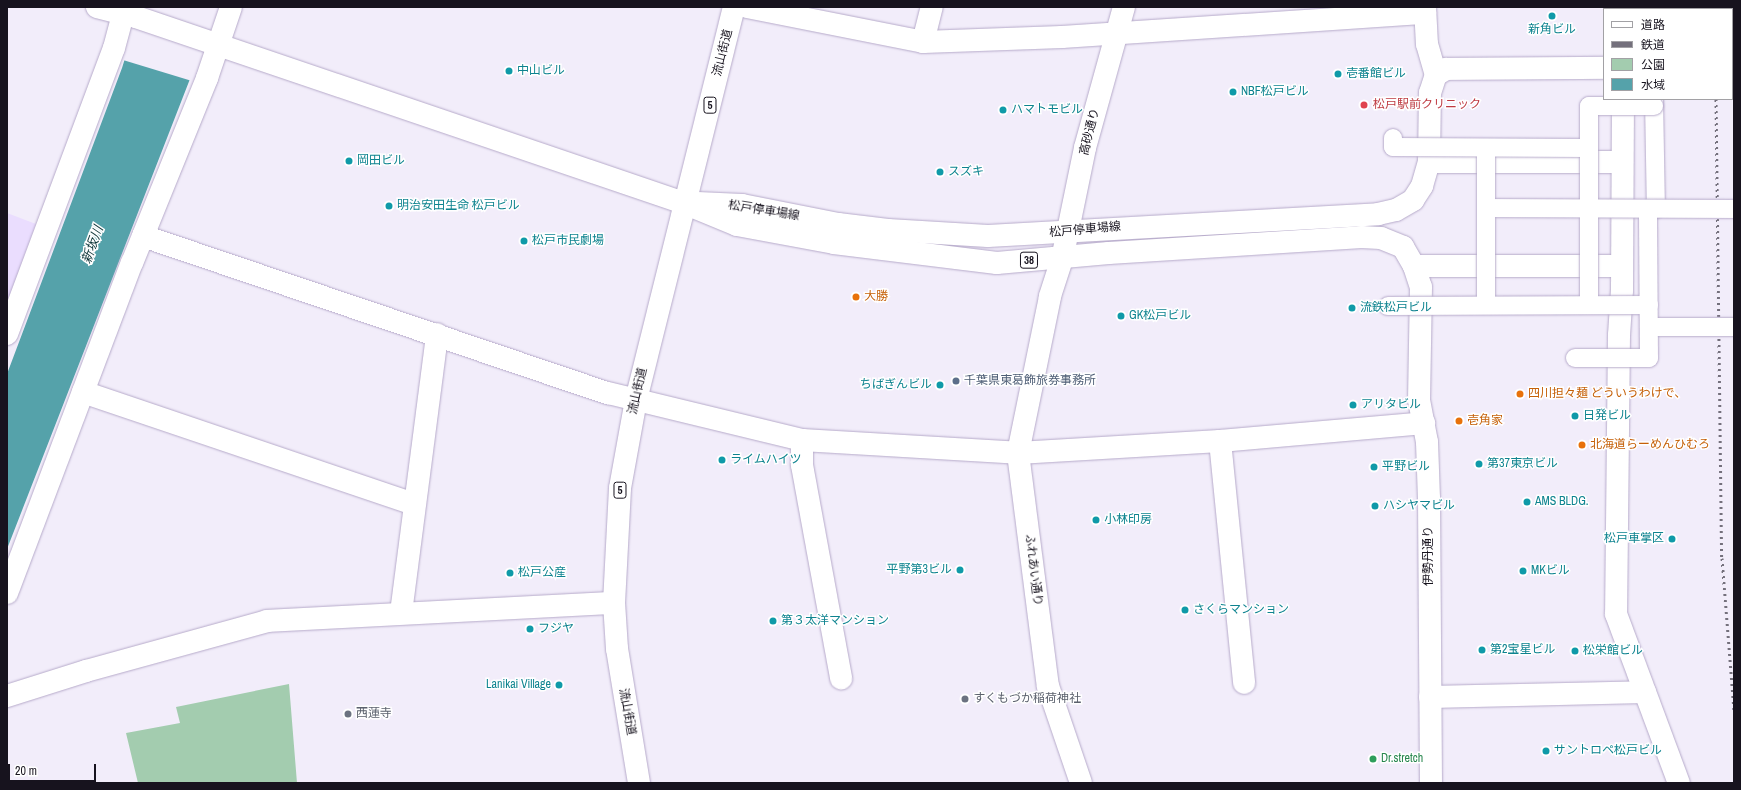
<!DOCTYPE html>
<meta charset="utf-8">
<style>
body{margin:0}
#map{position:relative;width:1741px;height:790px;overflow:hidden;background:#f2edfa;font-family:"Archivo Narrow","Noto Sans JP",sans-serif}
div>[style]{position:absolute}
[style*='--x']{left:calc(var(--x)*1px);top:calc(var(--y)*1px);width:calc(var(--w)*1px);rotate:calc(var(--a)*1deg)}
.built>*{inset:0;background:#eaddfe}
.green>*{inset:0;background:#a3ccaf}
.water>*{inset:0;background:#55a2aa}
.pier>*{inset:0;background:#f2edfa}
.roads{filter:drop-shadow(0 0 1px #b6aaca) drop-shadow(0 0 1px #b6aaca)}
.pedestrian>*{height:18px;margin:-9px;padding:0 9px;transform-origin:9px;border-radius:9px;background:#fff}
.minor>*{height:22px;margin:-11px;padding:0 11px;transform-origin:11px;border-radius:11px;background:#fff}
.tertiary>*{height:22px;margin:-11px;padding:0 11px;transform-origin:11px;border-radius:11px;background:#fff}
.primary>*{height:22px;margin:-11px;padding:0 11px;transform-origin:11px;border-radius:11px;background:#fff}
.rail>*{height:3px;margin-top:-1.5px;transform-origin:0;background:repeating-linear-gradient(90deg,#74707c 0 2px,transparent 0 6px)}
.bridges{filter:drop-shadow(0 0 1px #b6aaca) drop-shadow(0 0 1px #b6aaca)}
.pedestrian-bridge>*{height:18px;margin:-9px;padding:0 9px;transform-origin:9px;border-radius:9px;background:#fff}
.dots>*{width:11px;height:11px;translate:-50% -50%;box-sizing:border-box;border:2px solid #fff;border-radius:50%}
span{translate:-50% -50%;white-space:nowrap;text-align:center;line-height:1.15;-webkit-text-stroke:3px #fff;paint-order:stroke}
.shield-label span{padding:1px 3px;background:#fff;border:1px solid;border-radius:3px;-webkit-text-stroke-width:0}
.shield-label{font-size:11px;color:#17131e;font-weight:700}
.culture-label{font-size:12px;color:#0d838f}
.left{translate:0 -50%;text-align:left}
.right{translate:-100% -50%;text-align:right}
.street-label{font-size:12px;color:#17131e}
.health-label{font-size:12px;color:#be3a42}
.food-label{font-size:12px;color:#c56008}
.service-label{font-size:12px;color:#4e5e75}
.worship-label{font-size:12px;color:#5b616d}
.leisure-label{font-size:12px;color:#27864d}
.water-label{font-size:13px;color:#0f3639;font-style:italic}
.frame{position:absolute;inset:0;border:8px solid #17131e;pointer-events:none}
.legend{position:absolute;left:1603px;top:8px;width:130px;height:92px;box-sizing:border-box;background:#fff;border:1px solid #a2a1a5;margin:0;padding:5px 7px;list-style:none;font-size:12px;color:#17131e}
.legend li{display:flex;align-items:center;gap:8px;height:20px}
.legend b{width:20px;border:1px solid #a2a1a5}
.scale{position:absolute;left:8px;top:764px;width:88px;height:18px;box-sizing:border-box;border:2px solid #17131e;border-top:0;padding-left:5px;font-size:12px;line-height:14px;white-space:nowrap;color:#17131e;-webkit-text-stroke:3px #fff;paint-order:stroke}
</style>
<div id="map">
<div class="built">
<i style="clip-path:polygon(7px 213px,36px 224px,7px 303px)"></i>
</div>
<div class="green">
<i style="clip-path:polygon(289px 684px,297px 783px,138px 783px,126px 733px,180px 723px,176px 707px)"></i>
</div>
<div class="water">
<i style="clip-path:polygon(141px 7px,218px 7px,7px 549px,7px 374px,122px 68px)"></i>
</div>
<div class="pier">
<i style="clip-path:polygon(140px 7px,220px 7px,192px 81px,123px 60px)"></i>
</div>
<div class="roads">
<div class="pedestrian">
<i style="--x:1654;--y:99;--w:110;--a:89"></i>
</div>
<div class="minor">
<i style="--x:747;--y:7;--w:179;--a:11.2"></i>
<i style="--x:923;--y:42;--w:139;--a:-2.1"></i>
<i style="--x:1062;--y:37;--w:364;--a:-3.8"></i>
<i style="--x:1124;--y:7;--w:146;--a:105.5"></i>
<i style="--x:1085;--y:148;--w:113;--a:101.7"></i>
<i style="--x:1062;--y:259;--w:40;--a:108"></i>
<i style="--x:1050;--y:297;--w:159;--a:101.6"></i>
<i style="--x:1018;--y:453;--w:202;--a:-3.4"></i>
<i style="--x:1220;--y:441;--w:205;--a:-5"></i>
<i style="--x:1619;--y:9;--w:2;--a:-90"></i>
<i style="--x:923;--y:42;--w:36;--a:-76"></i>
<i style="--x:1429;--y:162;--w:193;--a:0"></i>
<i style="--x:143;--y:236;--w:491;--a:18.7"></i>
<i style="--x:608;--y:393;--w:200;--a:13.6"></i>
<i style="--x:802;--y:440;--w:216;--a:3.4"></i>
<i style="--x:1018;--y:453;--w:235;--a:82.7"></i>
<i style="--x:1048;--y:686;--w:102;--a:71.2"></i>
<i style="--x:1414;--y:266;--w:22;--a:72"></i>
<i style="--x:1421;--y:287;--w:113;--a:91"></i>
<i style="--x:1419;--y:400;--w:43;--a:79.2"></i>
<i style="--x:1427;--y:442;--w:56;--a:88"></i>
<i style="--x:1429;--y:498;--w:285;--a:89.6"></i>
<i style="--x:1622;--y:290;--w:45;--a:93.8"></i>
<i style="--x:1619;--y:335;--w:279;--a:90.6"></i>
<i style="--x:1616;--y:614;--w:180;--a:69.6"></i>
<i style="--x:7;--y:334;--w:305;--a:-69.5"></i>
<i style="--x:114;--y:48;--w:42;--a:-75"></i>
<i style="--x:83;--y:392;--w:348;--a:18.7"></i>
<i style="--x:802;--y:440;--w:25;--a:90"></i>
<i style="--x:802;--y:465;--w:217;--a:79.6"></i>
<i style="--x:1220;--y:441;--w:243;--a:84.3"></i>
<i style="--x:7;--y:593;--w:353;--a:-69.3"></i>
<i style="--x:132;--y:263;--w:200;--a:-67.9"></i>
<i style="--x:207;--y:78;--w:75;--a:-71.3"></i>
<i style="--x:401;--y:613;--w:281;--a:-82.6"></i>
<i style="--x:7;--y:696;--w:83;--a:-17.6"></i>
<i style="--x:86;--y:671;--w:188;--a:-15.4"></i>
<i style="--x:267;--y:621;--w:347;--a:-3"></i>
<i style="--x:1430;--y:697;--w:215;--a:-1.3"></i>
</div>
<div class="tertiary">
<i style="--x:97;--y:7;--w:40;--a:14.4"></i>
<i style="--x:136;--y:17;--w:579;--a:18.75"></i>
<i style="--x:1425;--y:7;--w:37;--a:87"></i>
<i style="--x:1427;--y:44;--w:32;--a:74"></i>
<i style="--x:1378;--y:214;--w:18;--a:-13"></i>
<i style="--x:1396;--y:210;--w:20;--a:-30"></i>
<i style="--x:1413;--y:200;--w:17;--a:-57"></i>
<i style="--x:1422;--y:186;--w:25;--a:-74"></i>
<i style="--x:1429;--y:162;--w:69;--a:-89.2"></i>
<i style="--x:1430;--y:93;--w:19;--a:-72"></i>
<i style="--x:1436;--y:75;--w:12;--a:-31"></i>
<i style="--x:1446;--y:69;--w:158;--a:-0.4"></i>
<i style="--x:1381;--y:238;--w:24;--a:22"></i>
<i style="--x:1403;--y:247;--w:22;--a:60"></i>
<i style="--x:1414;--y:266;--w:208;--a:0"></i>
<i style="--x:1622;--y:290;--w:191;--a:-89.7"></i>
</div>
<div class="primary">
<i style="--x:684;--y:203;--w:57;--a:22.5"></i>
<i style="--x:737;--y:225;--w:99;--a:10.5"></i>
<i style="--x:834;--y:243;--w:164;--a:7"></i>
<i style="--x:997;--y:263;--w:112;--a:-5.1"></i>
<i style="--x:1109;--y:253;--w:253;--a:-3.6"></i>
<i style="--x:1361;--y:237;--w:20;--a:3"></i>
<i style="--x:697;--y:203;--w:45;--a:2.5"></i>
<i style="--x:742;--y:205;--w:98;--a:11.2"></i>
<i style="--x:838;--y:224;--w:50;--a:6.8"></i>
<i style="--x:888;--y:230;--w:100;--a:3.4"></i>
<i style="--x:988;--y:236;--w:391;--a:-3.2"></i>
<i style="--x:639;--y:783;--w:136;--a:-99.3"></i>
<i style="--x:617;--y:649;--w:46;--a:-93.7"></i>
<i style="--x:614;--y:603;--w:115;--a:-87"></i>
<i style="--x:620;--y:488;--w:89;--a:-79.7"></i>
<i style="--x:636;--y:400;--w:405;--a:-76"></i>
</div>
</div>
<div class="rail">
<i style="--x:1715;--y:7;--w:2;--a:90"></i>
<i style="--x:1716;--y:99;--w:459;--a:89.3"></i>
<i style="--x:1722;--y:558;--w:154;--a:85.5"></i>
</div>
<div class="bridges">
<div class="pedestrian-bridge">
<i style="--x:1393;--y:138;--w:9;--a:90"></i>
<i style="--x:1393;--y:147;--w:196;--a:0.3"></i>
<i style="--x:1487;--y:208;--w:247;--a:0.2"></i>
<i style="--x:1486;--y:304;--w:155;--a:-90"></i>
<i style="--x:1589;--y:305;--w:199;--a:-90"></i>
<i style="--x:1589;--y:106;--w:65;--a:0"></i>
<i style="--x:1388;--y:306;--w:261;--a:-0.2"></i>
<i style="--x:1649;--y:327;--w:85;--a:0"></i>
<i style="--x:1575;--y:358;--w:74;--a:0"></i>
<i style="--x:1649;--y:358;--w:149;--a:-90.4"></i>
</div>
</div>
<div class="dots">
<i style="left:1552px;top:16px;background:#0f9aa8"></i>
<i style="left:509px;top:71px;background:#0f9aa8"></i>
<i style="left:1338px;top:74px;background:#0f9aa8"></i>
<i style="left:1233px;top:92px;background:#0f9aa8"></i>
<i style="left:1364px;top:105px;background:#e0444e"></i>
<i style="left:1003px;top:110px;background:#0f9aa8"></i>
<i style="left:349px;top:161px;background:#0f9aa8"></i>
<i style="left:940px;top:172px;background:#0f9aa8"></i>
<i style="left:389px;top:206px;background:#0f9aa8"></i>
<i style="left:524px;top:241px;background:#0f9aa8"></i>
<i style="left:856px;top:297px;background:#e8710a"></i>
<i style="left:1352px;top:308px;background:#0f9aa8"></i>
<i style="left:1121px;top:316px;background:#0f9aa8"></i>
<i style="left:956px;top:381px;background:#5c6f8a"></i>
<i style="left:940px;top:385px;background:#0f9aa8"></i>
<i style="left:1520px;top:394px;background:#e8710a"></i>
<i style="left:1353px;top:405px;background:#0f9aa8"></i>
<i style="left:1575px;top:416px;background:#0f9aa8"></i>
<i style="left:1459px;top:421px;background:#e8710a"></i>
<i style="left:1582px;top:445px;background:#e8710a"></i>
<i style="left:722px;top:460px;background:#0f9aa8"></i>
<i style="left:1479px;top:464px;background:#0f9aa8"></i>
<i style="left:1374px;top:467px;background:#0f9aa8"></i>
<i style="left:1527px;top:502px;background:#0f9aa8"></i>
<i style="left:1375px;top:506px;background:#0f9aa8"></i>
<i style="left:1096px;top:520px;background:#0f9aa8"></i>
<i style="left:1672px;top:539px;background:#0f9aa8"></i>
<i style="left:960px;top:570px;background:#0f9aa8"></i>
<i style="left:1523px;top:571px;background:#0f9aa8"></i>
<i style="left:510px;top:573px;background:#0f9aa8"></i>
<i style="left:1185px;top:610px;background:#0f9aa8"></i>
<i style="left:773px;top:621px;background:#0f9aa8"></i>
<i style="left:530px;top:629px;background:#0f9aa8"></i>
<i style="left:1482px;top:650px;background:#0f9aa8"></i>
<i style="left:1575px;top:651px;background:#0f9aa8"></i>
<i style="left:559px;top:685px;background:#0f9aa8"></i>
<i style="left:965px;top:699px;background:#6b7280"></i>
<i style="left:348px;top:714px;background:#6b7280"></i>
<i style="left:1546px;top:751px;background:#0f9aa8"></i>
<i style="left:1373px;top:759px;background:#2e9e5b"></i>
</div>
<div class="shield-label">
<span style="left:710px;top:105px">5</span>
<span style="left:1029px;top:260px">38</span>
<span style="left:620px;top:490px">5</span>
</div>
<div class="culture-label">
<span style="left:1552px;top:30px">新角ビル</span>
<span class="left" style="left:517px;top:71px">中山ビル</span>
<span class="left" style="left:1346px;top:74px">壱番館ビル</span>
<span class="left" style="left:1241px;top:92px">NBF松戸ビル</span>
<span class="left" style="left:1011px;top:110px">ハマトモビル</span>
<span class="left" style="left:357px;top:161px">岡田ビル</span>
<span class="left" style="left:948px;top:172px">スズキ</span>
<span class="left" style="left:397px;top:206px">明治安田生命 松戸ビル</span>
<span class="left" style="left:532px;top:241px">松戸市民劇場</span>
<span class="left" style="left:1360px;top:308px">流鉄松戸ビル</span>
<span class="left" style="left:1129px;top:316px">GK松戸ビル</span>
<span class="right" style="left:932px;top:385px">ちばぎんビル</span>
<span class="left" style="left:1361px;top:405px">アリタビル</span>
<span class="left" style="left:1583px;top:416px">日発ビル</span>
<span class="left" style="left:730px;top:460px">ライムハイツ</span>
<span class="left" style="left:1487px;top:464px">第37東京ビル</span>
<span class="left" style="left:1382px;top:467px">平野ビル</span>
<span class="left" style="left:1535px;top:502px">AMS BLDG.</span>
<span class="left" style="left:1383px;top:506px">ハシヤマビル</span>
<span class="left" style="left:1104px;top:520px">小林印房</span>
<span class="right" style="left:1664px;top:539px">松戸車掌区</span>
<span class="right" style="left:952px;top:570px">平野第3ビル</span>
<span class="left" style="left:1531px;top:571px">MKビル</span>
<span class="left" style="left:518px;top:573px">松戸公産</span>
<span class="left" style="left:1193px;top:610px">さくらマンション</span>
<span class="left" style="left:781px;top:621px">第３太洋マンション</span>
<span class="left" style="left:538px;top:629px">フジヤ</span>
<span class="left" style="left:1490px;top:650px">第2宝星ビル</span>
<span class="left" style="left:1583px;top:651px">松栄館ビル</span>
<span class="right" style="left:551px;top:685px">Lanikai Village</span>
<span class="left" style="left:1554px;top:751px">サントロペ松戸ビル</span>
</div>
<div class="street-label">
<span style="left:723px;top:53px;rotate:-76deg">流山街道</span>
<span style="left:1090px;top:132px;rotate:-76deg">高砂通り</span>
<span style="left:764px;top:211px;rotate:9deg">松戸停車場線</span>
<span style="left:1085px;top:230px;rotate:-5deg">松戸停車場線</span>
<span style="left:638px;top:391px;rotate:-77deg">流山街道</span>
<span style="left:1429px;top:556px;rotate:-90deg">伊勢丹通り</span>
<span style="left:1033px;top:570px;rotate:83deg">ふれあい通り</span>
<span style="left:627px;top:712px;rotate:80deg">流山街道</span>
</div>
<div class="health-label">
<span class="left" style="left:1373px;top:105px">松戸駅前クリニック</span>
</div>
<div class="food-label">
<span class="left" style="left:864px;top:297px">大勝</span>
<span class="left" style="left:1528px;top:394px">四川担々麺 どういうわけで、</span>
<span class="left" style="left:1467px;top:421px">壱角家</span>
<span class="left" style="left:1590px;top:445px">北海道らーめんひむろ</span>
</div>
<div class="service-label">
<span class="left" style="left:964px;top:381px">千葉県東葛飾旅券事務所</span>
</div>
<div class="worship-label">
<span class="left" style="left:973px;top:699px">すくもづか稲荷神社</span>
<span class="left" style="left:356px;top:714px">西蓮寺</span>
</div>
<div class="leisure-label">
<span class="left" style="left:1381px;top:759px">Dr.stretch</span>
</div>
<div class="water-label">
<span style="left:93px;top:245px;rotate:-70deg">新坂川</span>
</div>
<div class="frame"></div>
<ul class="legend">
<li><b style="height:5px;background:#fff"></b>道路</li>
<li><b style="height:5px;background:#74707c"></b>鉄道</li>
<li><b style="height:11px;background:#a3ccaf"></b>公園</li>
<li><b style="height:11px;background:#55a2aa"></b>水域</li>
</ul>
<div class="scale">20 m</div>
</div>
